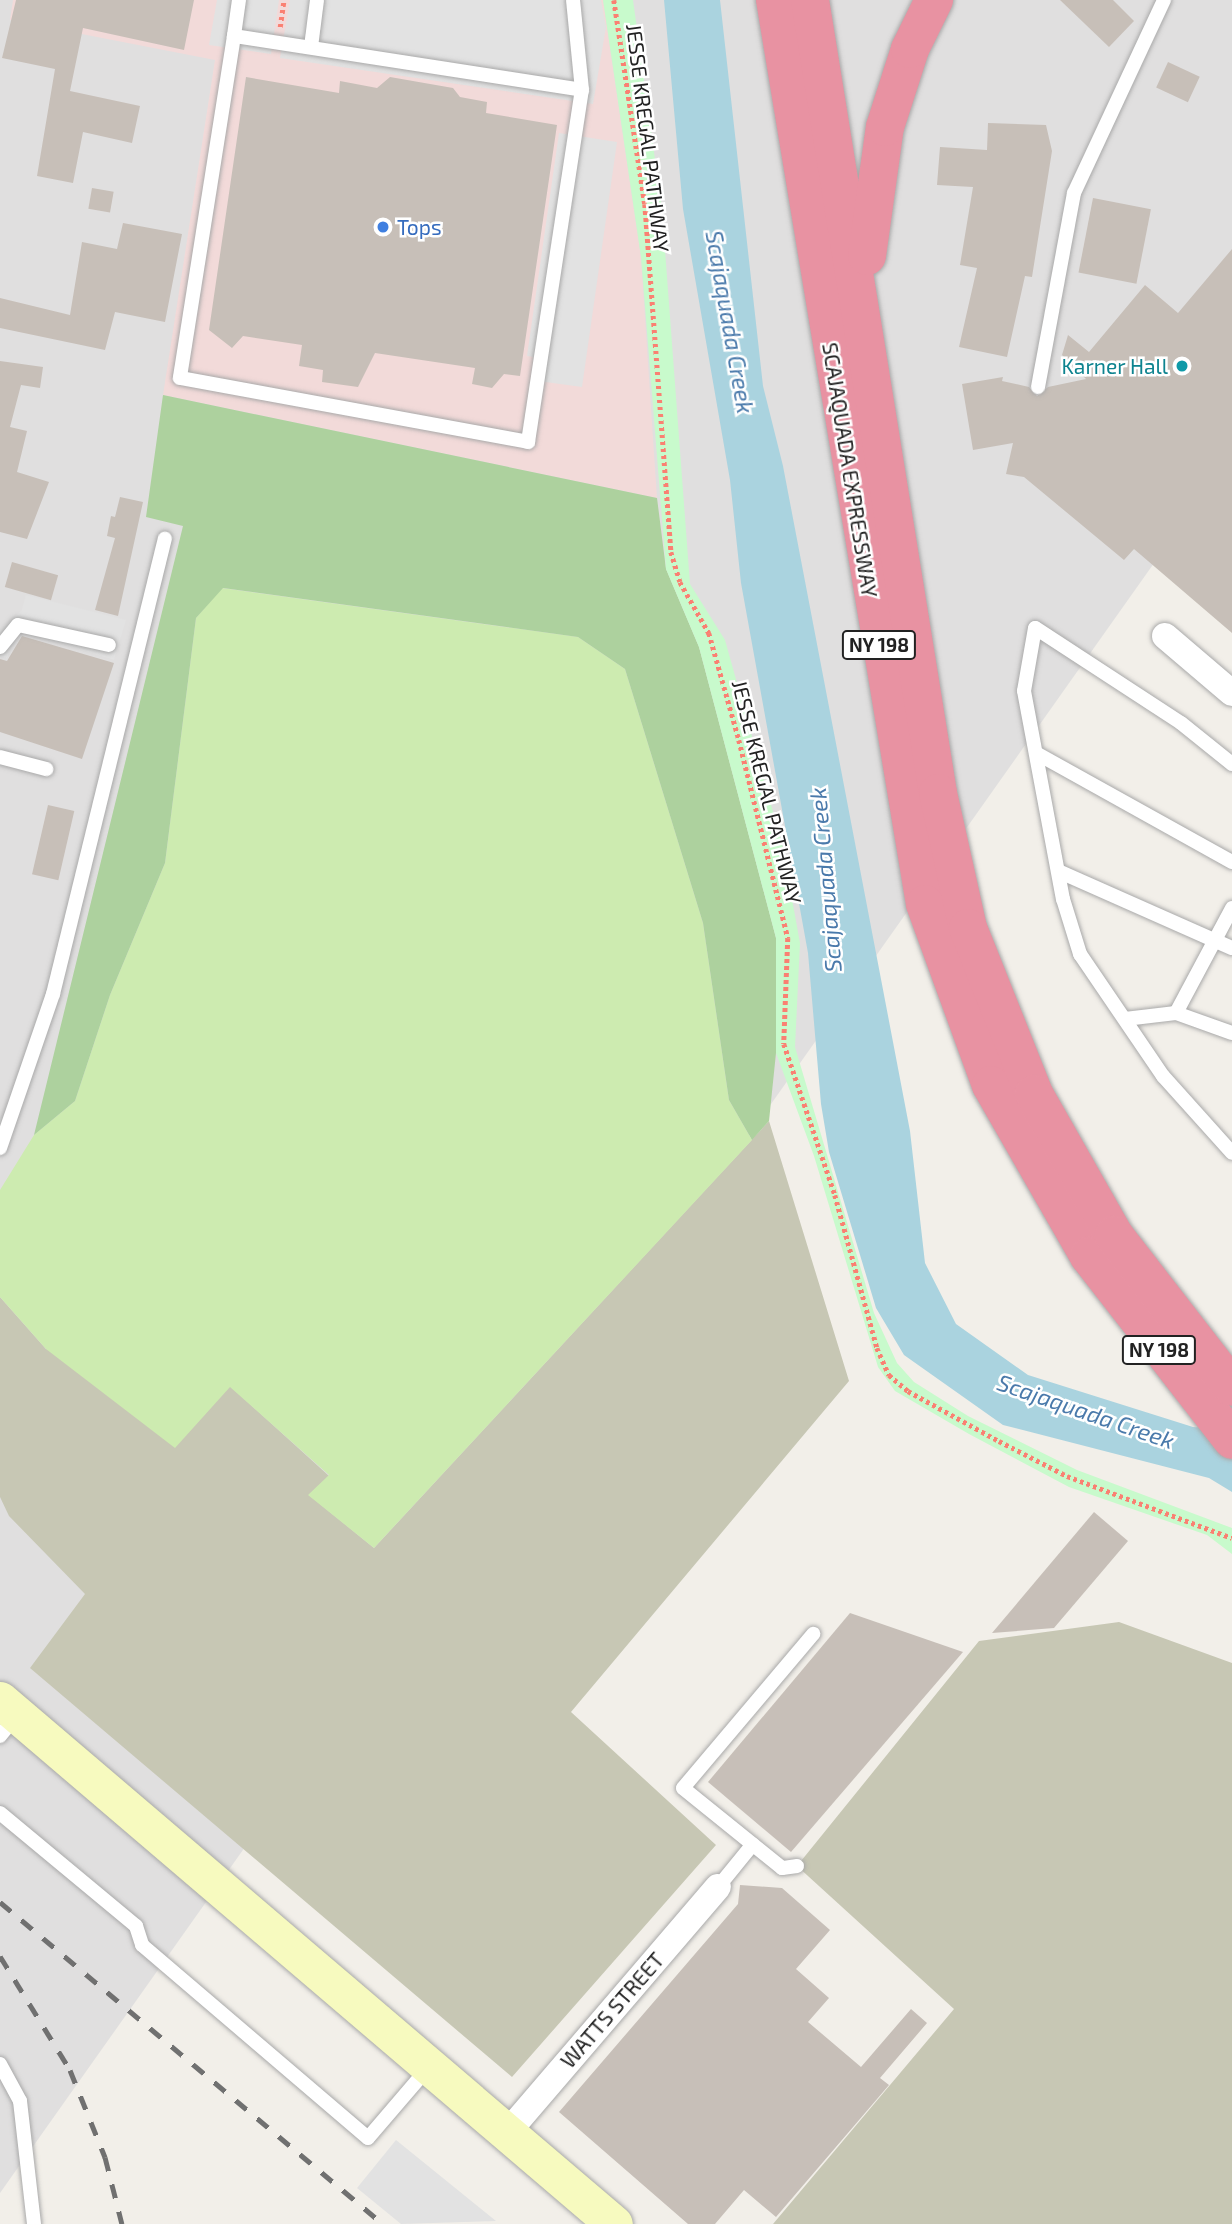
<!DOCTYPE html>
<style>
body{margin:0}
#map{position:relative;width:1232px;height:2224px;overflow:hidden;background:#f2efe9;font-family:"Exo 2",sans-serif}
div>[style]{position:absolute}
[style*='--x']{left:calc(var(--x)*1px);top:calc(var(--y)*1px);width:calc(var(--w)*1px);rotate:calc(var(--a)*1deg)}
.residential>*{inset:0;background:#e0dfdf}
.commercial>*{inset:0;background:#f2dad9}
.construction>*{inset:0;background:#c7c7b4}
.grass>*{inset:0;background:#cdebb0}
.forest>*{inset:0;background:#add19e}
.park>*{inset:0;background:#c8facc}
.parking>*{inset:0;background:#e2e2e2}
.water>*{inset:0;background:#aad3df}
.building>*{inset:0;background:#c7bfb8;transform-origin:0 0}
.path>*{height:4.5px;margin-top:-2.25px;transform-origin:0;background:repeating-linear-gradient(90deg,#fa8072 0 3.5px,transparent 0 7px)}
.roads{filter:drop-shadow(0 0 2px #a9a9a9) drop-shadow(0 0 2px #a9a9a9)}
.lane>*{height:14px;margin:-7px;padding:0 7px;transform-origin:7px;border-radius:7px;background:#fff}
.street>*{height:26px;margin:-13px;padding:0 13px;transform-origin:13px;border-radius:13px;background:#fff}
.secondary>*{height:37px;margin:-18.5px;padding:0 18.5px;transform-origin:18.5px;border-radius:18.5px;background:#f7fabf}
.highway>*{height:38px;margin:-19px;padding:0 19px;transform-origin:19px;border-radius:19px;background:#e892a2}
.rail>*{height:5px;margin-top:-2.5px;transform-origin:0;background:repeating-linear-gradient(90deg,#707070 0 14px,transparent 0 28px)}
.dots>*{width:19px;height:19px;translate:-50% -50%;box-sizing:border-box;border:4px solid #fff;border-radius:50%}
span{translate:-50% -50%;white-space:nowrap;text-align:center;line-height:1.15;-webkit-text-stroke:5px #fff;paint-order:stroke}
.shield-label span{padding:2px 5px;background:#fff;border:2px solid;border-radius:5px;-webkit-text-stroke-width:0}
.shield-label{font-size:19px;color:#222;font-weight:700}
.street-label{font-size:21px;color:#222}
.shop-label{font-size:21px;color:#366cbe}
.left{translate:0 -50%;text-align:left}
.culture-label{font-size:21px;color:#0d838f}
.right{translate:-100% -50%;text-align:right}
.water-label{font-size:23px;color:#4a7aab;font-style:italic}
</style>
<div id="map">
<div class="residential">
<i style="clip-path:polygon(0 0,1232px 0,1232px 453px,0 2193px)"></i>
</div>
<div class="commercial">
<i style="clip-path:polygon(13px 0,603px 0,641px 257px,657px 498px,163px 395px,215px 60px,10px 20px)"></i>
</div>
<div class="construction">
<i style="clip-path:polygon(769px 1121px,849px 1381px,571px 1712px,716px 1845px,512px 2077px,30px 1668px,85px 1594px,9px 1516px,0 1497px,0 1297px,46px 1349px,230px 1386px,329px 1476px,309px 1495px,374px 1548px)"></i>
<i style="clip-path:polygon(1119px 1622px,1232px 1663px,1232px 2224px,773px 2224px,954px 2009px,797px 1866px,979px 1641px)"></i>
</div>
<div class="grass">
<i style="clip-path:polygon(222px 588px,578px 637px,625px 669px,703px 923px,729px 1100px,752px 1140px,374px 1548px,308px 1495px,329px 1475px,230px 1387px,175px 1448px,46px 1349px,0 1297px,0 1190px,34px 1135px,75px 1101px,110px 995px,165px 863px,196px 618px)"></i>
</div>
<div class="forest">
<i style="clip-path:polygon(163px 395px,657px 498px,666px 569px,699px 647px,776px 938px,776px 1053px,769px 1121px,752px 1140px,729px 1100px,703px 923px,625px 669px,578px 637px,223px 588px,196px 618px,165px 863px,110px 995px,75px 1101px,34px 1135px,183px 526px,146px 517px)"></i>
</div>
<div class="park">
<i style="clip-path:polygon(603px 0,633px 0,662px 210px,690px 584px,725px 640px,782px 844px,800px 943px,795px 1047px,874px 1313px,897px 1363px,914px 1382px,968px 1416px,1077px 1470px,1232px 1528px,1232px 1554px,1207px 1535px,1069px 1487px,969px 1434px,895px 1391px,878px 1367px,814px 1156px,776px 1053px,776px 938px,699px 647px,666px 569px,641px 257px)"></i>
</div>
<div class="parking">
<i style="clip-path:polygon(217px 0,279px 0,271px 54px,209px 45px)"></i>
<i style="clip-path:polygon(290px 0,601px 0,606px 27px,593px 104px,280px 58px)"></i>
<i style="clip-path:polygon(559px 133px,617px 142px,582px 387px,531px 380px,534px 357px,527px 356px)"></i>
<i style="clip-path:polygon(26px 595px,126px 620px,114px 660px,15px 630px,7px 658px,0 656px,0 630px,22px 610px)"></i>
<i style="clip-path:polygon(396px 2140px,496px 2221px,401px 2224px,357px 2188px)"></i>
</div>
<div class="water">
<i style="clip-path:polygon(664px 0,720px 0,763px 386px,783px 466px,910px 1131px,925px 1263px,956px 1324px,1028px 1375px,1193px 1427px,1232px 1430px,1232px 1492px,1209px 1478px,1003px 1425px,904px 1355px,876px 1308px,829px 1152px,821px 1104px,808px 953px,741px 583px,730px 480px,683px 209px)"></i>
</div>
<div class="building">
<i style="clip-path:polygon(16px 0,194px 0,184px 50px,83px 28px,70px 91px,140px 106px,132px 143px,83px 132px,73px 183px,37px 176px,55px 69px,2px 58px)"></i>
<i style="clip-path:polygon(1060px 0,1113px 0,1134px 21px,1109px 47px)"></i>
<i style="left:1168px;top:62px;width:35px;height:28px;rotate:25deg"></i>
<i style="clip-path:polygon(246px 77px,339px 93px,340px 81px,377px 88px,390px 77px,453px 88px,460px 97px,487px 102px,486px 113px,557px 125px,520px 376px,504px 374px,492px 388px,472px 384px,475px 368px,375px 353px,358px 387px,322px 382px,323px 370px,299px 366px,302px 345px,243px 336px,232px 348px,209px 330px)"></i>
<i style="clip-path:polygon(988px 123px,1046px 125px,1052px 151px,1032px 277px,1025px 276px,1007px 357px,959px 347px,977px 268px,960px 265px,973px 187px,937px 185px,940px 147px,987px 150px)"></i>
<i style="left:92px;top:188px;width:22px;height:21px;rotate:10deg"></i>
<i style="left:1093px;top:198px;width:59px;height:76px;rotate:11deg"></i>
<i style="clip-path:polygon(123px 223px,182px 234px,165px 322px,115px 312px,105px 350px,0 328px,0 298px,70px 315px,82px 242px,117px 249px)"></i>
<i style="clip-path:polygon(1232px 249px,1232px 633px,1134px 549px,1124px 560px,1024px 477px,1006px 474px,1013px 443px,973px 450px,962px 384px,1003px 377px,1002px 381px,1029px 387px,1037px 396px,1048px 387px,1086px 379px,1062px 355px,1068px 335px,1089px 352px,1145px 285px,1178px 313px)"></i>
<i style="clip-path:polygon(0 361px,43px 367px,40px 388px,21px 385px,10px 427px,27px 431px,17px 472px,49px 482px,27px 539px,0 532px)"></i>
<i style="clip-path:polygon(120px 497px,143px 502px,118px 616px,95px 610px,115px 538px,107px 536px,111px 516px,115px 517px)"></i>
<i style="left:12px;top:562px;width:48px;height:26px;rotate:16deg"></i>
<i style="clip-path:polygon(22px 636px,114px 663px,82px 759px,0 732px,0 659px,7px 661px)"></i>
<i style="left:48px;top:805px;width:27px;height:71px;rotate:13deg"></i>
<i style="clip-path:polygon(1094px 1512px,1128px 1541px,1054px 1628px,992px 1633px)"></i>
<i style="clip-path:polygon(850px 1613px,963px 1652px,791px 1852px,708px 1782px)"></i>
<i style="clip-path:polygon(740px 1885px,782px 1888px,830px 1930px,796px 1969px,829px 1998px,808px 2022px,861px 2067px,911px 2009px,927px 2023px,880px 2078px,889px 2085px,776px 2217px,744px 2190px,715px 2224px,688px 2224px,559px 2112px,738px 1904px)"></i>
</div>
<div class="path">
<i style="--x:614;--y:0;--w:206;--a:81.4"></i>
<i style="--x:645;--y:204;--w:349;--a:85.7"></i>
<i style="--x:671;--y:552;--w:31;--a:73"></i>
<i style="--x:680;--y:582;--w:59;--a:60.4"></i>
<i style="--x:709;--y:633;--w:111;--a:74.3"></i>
<i style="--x:739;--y:740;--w:204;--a:76.1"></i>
<i style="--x:788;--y:938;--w:106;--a:92.2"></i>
<i style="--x:784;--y:1044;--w:159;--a:71.3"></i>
<i style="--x:835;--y:1195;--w:159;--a:74.6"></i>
<i style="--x:877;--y:1348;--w:30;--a:66"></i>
<i style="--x:889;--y:1375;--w:25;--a:40"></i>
<i style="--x:908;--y:1391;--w:104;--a:28.8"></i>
<i style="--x:999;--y:1441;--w:76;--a:27.2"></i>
<i style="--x:1067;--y:1476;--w:176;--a:20.6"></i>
<i style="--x:280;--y:27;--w:27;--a:-82"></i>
</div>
<div class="roads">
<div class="lane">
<i style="--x:239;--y:0;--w:36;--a:98"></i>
<i style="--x:234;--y:36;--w:352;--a:8.8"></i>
<i style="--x:582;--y:90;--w:90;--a:-95.7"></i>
<i style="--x:234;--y:36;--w:346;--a:99"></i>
<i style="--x:180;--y:378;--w:354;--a:10.4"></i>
<i style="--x:528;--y:442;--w:356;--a:-81.3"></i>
<i style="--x:311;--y:47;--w:47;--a:-82.7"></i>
<i style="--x:1038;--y:387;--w:197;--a:-79.5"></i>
<i style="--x:1074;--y:193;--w:213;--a:-65"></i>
<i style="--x:0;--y:647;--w:28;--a:-51"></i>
<i style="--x:18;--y:625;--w:93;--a:12.4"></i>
<i style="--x:1036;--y:753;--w:224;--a:29.1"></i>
<i style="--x:0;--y:757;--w:48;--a:14.6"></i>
<i style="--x:1232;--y:764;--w:65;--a:-141.2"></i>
<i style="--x:1181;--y:723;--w:174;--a:-146.9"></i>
<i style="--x:1035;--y:628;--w:64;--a:99.9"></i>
<i style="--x:1024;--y:691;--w:212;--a:79.4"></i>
<i style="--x:1063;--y:899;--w:58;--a:72.8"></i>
<i style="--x:1080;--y:954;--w:148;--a:55.8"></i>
<i style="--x:1163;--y:1076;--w:103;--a:48.1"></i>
<i style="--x:1058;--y:871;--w:190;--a:23.9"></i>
<i style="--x:1176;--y:1013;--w:119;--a:-61.9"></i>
<i style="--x:1125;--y:1019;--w:51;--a:-6.7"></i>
<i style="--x:1176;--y:1013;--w:59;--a:19.7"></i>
<i style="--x:0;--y:1148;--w:163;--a:-71"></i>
<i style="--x:53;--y:994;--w:469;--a:-76.2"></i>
<i style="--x:0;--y:1736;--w:26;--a:-51"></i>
<i style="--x:0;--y:1813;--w:177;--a:39.7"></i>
<i style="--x:136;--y:1926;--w:20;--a:72"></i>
<i style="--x:142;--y:1945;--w:297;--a:40.5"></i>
<i style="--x:368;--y:2138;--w:92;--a:-49.4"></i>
<i style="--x:797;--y:1866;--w:15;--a:172"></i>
<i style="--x:782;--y:1868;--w:127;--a:-141.1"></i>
<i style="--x:683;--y:1788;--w:202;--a:-49.8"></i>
<i style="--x:718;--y:1887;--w:55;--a:-50.9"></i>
<i style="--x:0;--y:2064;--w:42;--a:61.6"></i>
<i style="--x:20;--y:2101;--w:124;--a:83.5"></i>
</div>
<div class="street">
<i style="--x:1165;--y:636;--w:88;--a:40.4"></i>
<i style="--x:507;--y:2133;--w:324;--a:-49.4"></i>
</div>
<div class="secondary">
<i style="--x:0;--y:1700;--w:807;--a:40.48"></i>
</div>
<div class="highway">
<i style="--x:775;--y:0;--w:916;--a:80.58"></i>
<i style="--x:925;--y:904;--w:193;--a:70"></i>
<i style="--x:991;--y:1085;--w:197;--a:60.2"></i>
<i style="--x:1089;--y:1256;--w:233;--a:52.1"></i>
<i style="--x:810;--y:0;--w:803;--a:80.83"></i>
<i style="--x:938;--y:793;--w:138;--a:77.5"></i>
<i style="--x:968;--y:928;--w:179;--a:68.3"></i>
<i style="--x:1034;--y:1094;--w:162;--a:60.4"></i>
<i style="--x:1114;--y:1235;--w:192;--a:52.2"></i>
<i style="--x:867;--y:256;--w:130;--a:-82.1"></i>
<i style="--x:885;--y:127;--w:82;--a:-72.2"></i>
<i style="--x:910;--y:49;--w:55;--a:-63.9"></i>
</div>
</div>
<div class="rail">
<i style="--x:0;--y:1902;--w:500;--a:40.05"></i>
<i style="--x:0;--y:1956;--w:134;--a:58.4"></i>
<i style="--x:70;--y:2070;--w:94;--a:68.1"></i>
<i style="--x:105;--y:2157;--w:69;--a:75.8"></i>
</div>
<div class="dots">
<i style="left:383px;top:227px;background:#3f7fe0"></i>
<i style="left:1182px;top:366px;background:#0f9aa8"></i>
</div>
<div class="shield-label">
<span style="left:879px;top:645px">NY 198</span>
<span style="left:1159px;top:1350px">NY 198</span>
</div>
<div class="street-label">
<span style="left:648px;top:138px;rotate:83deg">JESSE KREGAL PATHWAY</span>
<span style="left:850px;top:470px;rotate:81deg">SCAJAQUADA EXPRESSWAY</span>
<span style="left:767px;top:792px;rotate:76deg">JESSE KREGAL PATHWAY</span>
<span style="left:612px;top:2010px;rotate:-49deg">WATTS STREET</span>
</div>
<div class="shop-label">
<span class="left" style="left:397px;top:227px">Tops</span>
</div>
<div class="culture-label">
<span class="right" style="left:1168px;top:366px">Karner Hall</span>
</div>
<div class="water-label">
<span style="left:730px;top:322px;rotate:80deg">Scajaquada Creek</span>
<span style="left:825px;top:880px;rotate:-95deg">Scajaquada Creek</span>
<span style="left:1086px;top:1411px;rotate:19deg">Scajaquada Creek</span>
</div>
</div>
